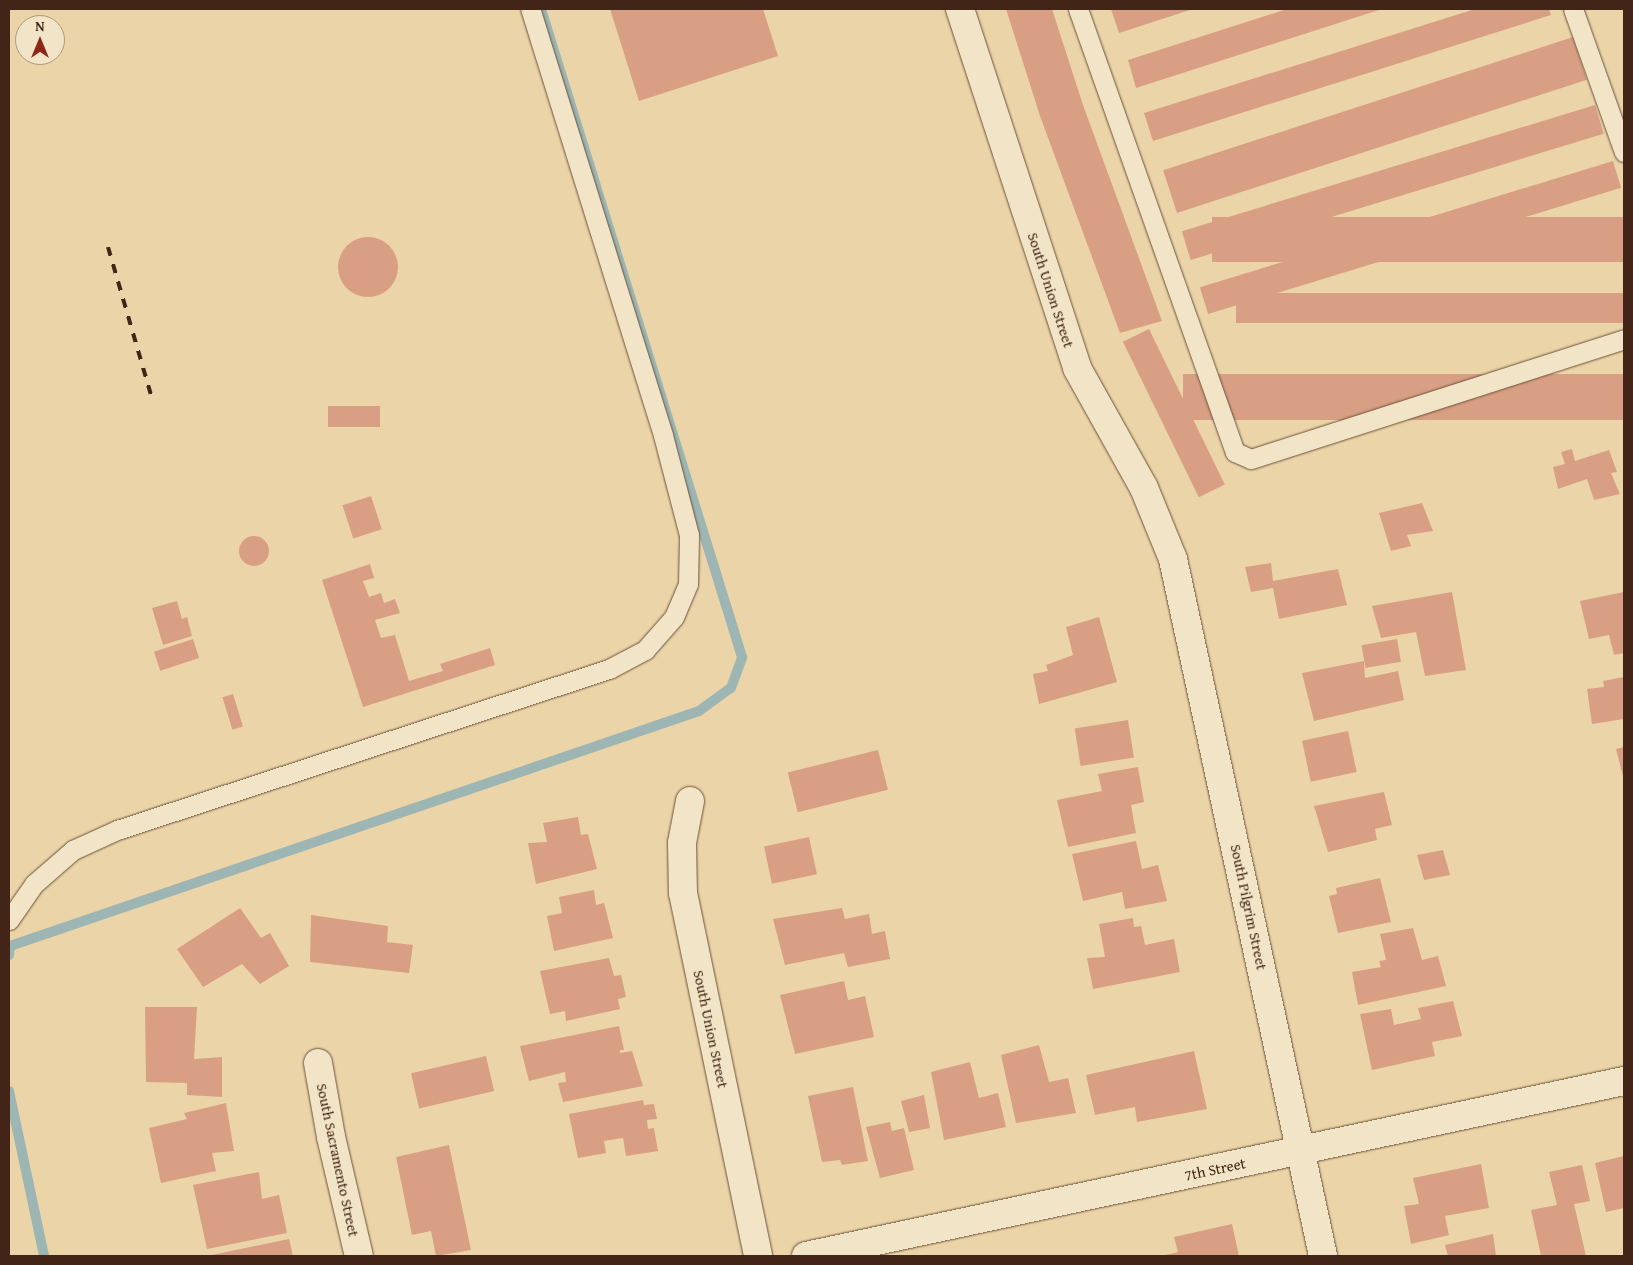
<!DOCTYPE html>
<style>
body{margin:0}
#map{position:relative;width:1633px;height:1265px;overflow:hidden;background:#ebd5a8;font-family:"Gentium Book Plus",serif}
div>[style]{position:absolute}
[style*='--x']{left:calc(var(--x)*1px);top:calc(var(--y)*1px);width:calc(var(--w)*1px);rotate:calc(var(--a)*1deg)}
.stream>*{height:10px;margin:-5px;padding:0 5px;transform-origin:5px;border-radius:5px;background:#9db6b3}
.building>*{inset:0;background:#d89f84;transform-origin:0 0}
.round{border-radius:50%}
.roads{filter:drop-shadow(0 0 1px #6c513b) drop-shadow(0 0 1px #6c513b)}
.service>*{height:19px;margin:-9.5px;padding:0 9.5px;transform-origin:9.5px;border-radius:9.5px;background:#f2e4c6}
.minor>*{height:28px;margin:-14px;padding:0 14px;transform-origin:14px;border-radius:14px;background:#f2e4c6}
.rail>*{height:4px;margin-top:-2px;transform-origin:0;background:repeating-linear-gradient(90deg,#422517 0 9px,transparent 0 18px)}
span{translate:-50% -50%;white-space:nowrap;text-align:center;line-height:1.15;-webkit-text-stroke:4px #f2e4c6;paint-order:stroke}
.street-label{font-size:15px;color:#422517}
.frame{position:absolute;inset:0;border:10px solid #422517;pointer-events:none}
.north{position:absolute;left:15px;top:15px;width:50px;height:50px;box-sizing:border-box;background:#f2e4c6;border:1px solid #ac9880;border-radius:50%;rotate:0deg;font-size:14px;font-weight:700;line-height:20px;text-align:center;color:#422517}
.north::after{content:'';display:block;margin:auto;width:18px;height:22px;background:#8f2418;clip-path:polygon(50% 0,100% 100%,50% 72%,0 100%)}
</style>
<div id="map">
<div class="stream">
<i style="--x:9;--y:955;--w:9;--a:-84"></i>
<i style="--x:10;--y:946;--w:728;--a:-18.83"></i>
<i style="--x:699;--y:711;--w:39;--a:-36"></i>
<i style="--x:731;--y:688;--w:33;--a:-70"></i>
<i style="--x:742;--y:657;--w:678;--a:-107.23"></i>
<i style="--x:9;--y:1091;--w:169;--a:78"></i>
</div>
<div class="building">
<i style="clip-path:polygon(610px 9px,763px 9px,778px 56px,639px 101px)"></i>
<i style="clip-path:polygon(1006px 9px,1052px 9px,1083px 105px,1162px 321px,1120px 333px,1040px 116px)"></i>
<i style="clip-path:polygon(1111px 9px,1193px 9px,1119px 33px)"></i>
<i style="clip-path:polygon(1287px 9px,1382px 9px,1136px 88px,1128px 60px)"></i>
<i style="clip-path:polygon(1475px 9px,1549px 9px,1551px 15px,1153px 141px,1144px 113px)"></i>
<i style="left:1573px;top:37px;width:45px;height:431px;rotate:72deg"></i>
<i style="left:1595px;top:105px;width:30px;height:432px;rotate:73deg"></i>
<i style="left:1613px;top:161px;width:28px;height:432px;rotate:73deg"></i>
<i style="left:1624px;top:217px;width:45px;height:412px;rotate:90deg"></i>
<i class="round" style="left:338px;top:237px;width:60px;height:60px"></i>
<i style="left:1624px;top:293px;width:30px;height:388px;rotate:90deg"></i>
<i style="left:1149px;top:329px;width:173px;height:29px;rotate:64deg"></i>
<i style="left:1624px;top:374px;width:46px;height:441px;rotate:90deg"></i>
<i style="left:380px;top:406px;width:21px;height:52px;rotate:90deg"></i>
<i style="clip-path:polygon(1572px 449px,1575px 461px,1609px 450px,1617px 472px,1611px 473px,1620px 494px,1594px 500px,1587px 479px,1558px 489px,1553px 467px,1565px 464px,1561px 452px)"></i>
<i style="left:371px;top:496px;width:35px;height:30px;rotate:72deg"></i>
<i style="clip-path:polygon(1422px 503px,1433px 531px,1407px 535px,1411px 546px,1391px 551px,1379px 513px)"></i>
<i class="round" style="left:239px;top:536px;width:30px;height:30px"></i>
<i style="clip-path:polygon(1271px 563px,1273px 581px,1338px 569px,1347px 605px,1279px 619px,1273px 588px,1251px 592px,1245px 567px)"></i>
<i style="clip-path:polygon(370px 564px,374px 578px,363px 581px,369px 597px,381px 593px,384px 603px,395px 599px,400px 613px,375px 620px,381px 638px,395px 635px,409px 681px,443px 671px,440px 664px,490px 648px,495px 665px,363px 707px,322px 580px)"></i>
<i style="clip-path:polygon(1452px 592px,1466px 670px,1425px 676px,1416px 632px,1381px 638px,1372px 606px)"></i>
<i style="clip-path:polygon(1624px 592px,1624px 653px,1614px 655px,1609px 635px,1589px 639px,1580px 601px)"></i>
<i style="clip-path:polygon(177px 601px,182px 619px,187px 617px,192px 636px,163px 645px,152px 608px)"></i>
<i style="clip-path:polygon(1099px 617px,1117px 682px,1039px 704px,1033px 674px,1048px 671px,1046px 665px,1073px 655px,1066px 627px)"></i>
<i style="left:193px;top:639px;width:20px;height:41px;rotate:72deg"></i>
<i style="left:1397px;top:639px;width:23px;height:36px;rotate:80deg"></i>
<i style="clip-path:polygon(1364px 661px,1365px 678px,1398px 671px,1404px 700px,1314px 721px,1302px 673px)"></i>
<i style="clip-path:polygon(1624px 677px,1624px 719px,1592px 724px,1587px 689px,1604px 687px,1603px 681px)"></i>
<i style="left:233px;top:694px;width:34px;height:11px;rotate:73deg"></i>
<i style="left:1128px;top:720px;width:38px;height:54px;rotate:81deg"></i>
<i style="left:1348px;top:731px;width:42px;height:47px;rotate:78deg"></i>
<i style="clip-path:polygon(1624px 747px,1624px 780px,1616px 749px)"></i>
<i style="left:878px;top:750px;width:41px;height:93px;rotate:76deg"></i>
<i style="clip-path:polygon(1138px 767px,1144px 802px,1131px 805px,1136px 833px,1068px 847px,1057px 800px,1102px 791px,1098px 774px)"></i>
<i style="clip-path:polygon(1384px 792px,1392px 825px,1375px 829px,1377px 840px,1328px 852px,1314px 806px)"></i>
<i style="clip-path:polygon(578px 817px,581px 835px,588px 834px,597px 869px,536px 884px,528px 843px,547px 842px,543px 823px)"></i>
<i style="left:809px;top:837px;width:38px;height:46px;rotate:78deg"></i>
<i style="clip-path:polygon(1136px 841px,1142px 869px,1158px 865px,1167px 901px,1125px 909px,1122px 892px,1083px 901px,1072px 854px)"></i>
<i style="clip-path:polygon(1443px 850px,1450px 875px,1424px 880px,1417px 855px)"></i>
<i style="clip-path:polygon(1380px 878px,1391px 922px,1338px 933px,1329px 896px,1337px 894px,1336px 888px)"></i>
<i style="clip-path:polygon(594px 890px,596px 905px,604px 903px,613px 938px,554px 951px,547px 916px,562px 913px,559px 897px)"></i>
<i style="clip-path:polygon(240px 908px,261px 938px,270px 933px,289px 966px,260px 984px,242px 964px,203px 987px,177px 949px)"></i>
<i style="clip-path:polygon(842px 908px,845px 919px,869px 914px,872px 934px,885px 931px,890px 959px,848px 967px,844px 953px,785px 965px,773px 919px)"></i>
<i style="clip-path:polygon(311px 915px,388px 926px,387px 942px,413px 945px,409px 973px,310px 962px)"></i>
<i style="clip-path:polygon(1133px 918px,1134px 927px,1141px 926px,1145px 945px,1174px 939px,1180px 972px,1093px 989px,1087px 958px,1105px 957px,1099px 924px)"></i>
<i style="clip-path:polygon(1413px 928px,1422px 960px,1438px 956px,1446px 986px,1358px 1005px,1352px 972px,1381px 967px,1379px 961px,1386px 960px,1380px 934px)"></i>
<i style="clip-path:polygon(609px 958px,614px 976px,621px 975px,626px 997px,618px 999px,620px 1009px,566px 1021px,565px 1011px,550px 1014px,540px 971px)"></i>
<i style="clip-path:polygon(844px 981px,848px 1000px,865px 996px,874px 1037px,795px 1054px,780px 995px)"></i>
<i style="clip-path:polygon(1453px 1001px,1462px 1036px,1432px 1042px,1435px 1056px,1372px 1070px,1360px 1014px,1391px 1009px,1394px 1025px,1421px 1019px,1418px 1008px)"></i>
<i style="clip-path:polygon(145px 1007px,197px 1007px,194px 1059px,222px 1057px,222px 1097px,187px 1095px,187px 1083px,146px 1082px)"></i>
<i style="clip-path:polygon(619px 1026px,624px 1050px,620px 1050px,620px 1053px,632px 1051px,643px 1086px,563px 1102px,558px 1083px,566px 1082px,565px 1072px,529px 1081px,520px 1046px)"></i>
<i style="clip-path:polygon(1039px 1045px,1049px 1082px,1068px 1078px,1076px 1113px,1016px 1123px,1001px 1055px)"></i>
<i style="clip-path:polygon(1194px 1051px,1207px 1109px,1137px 1122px,1135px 1107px,1095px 1115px,1086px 1075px)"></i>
<i style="left:486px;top:1056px;width:36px;height:77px;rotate:77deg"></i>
<i style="clip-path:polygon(970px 1062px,979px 1098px,998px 1093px,1006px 1127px,944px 1140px,931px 1072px)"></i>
<i style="clip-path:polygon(853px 1087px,868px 1161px,842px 1165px,840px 1160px,822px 1162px,808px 1096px)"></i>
<i style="clip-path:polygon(924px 1095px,930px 1128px,909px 1132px,901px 1101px)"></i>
<i style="clip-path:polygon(643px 1100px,644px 1105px,654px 1104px,657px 1119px,647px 1120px,648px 1129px,654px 1128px,658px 1151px,626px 1156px,623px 1138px,604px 1141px,606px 1153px,578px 1158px,569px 1114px)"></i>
<i style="clip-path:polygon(226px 1103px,234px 1151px,212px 1153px,216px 1171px,161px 1183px,149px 1128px,187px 1119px,184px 1113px)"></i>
<i style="clip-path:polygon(890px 1122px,892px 1131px,904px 1128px,914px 1170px,880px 1178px,866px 1127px)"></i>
<i style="clip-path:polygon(449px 1145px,471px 1250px,436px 1256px,431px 1231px,412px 1235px,396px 1157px)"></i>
<i style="clip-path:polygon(1624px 1156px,1624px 1208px,1606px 1212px,1595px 1163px)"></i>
<i style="clip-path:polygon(1481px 1164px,1489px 1208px,1445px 1216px,1449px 1235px,1411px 1244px,1404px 1206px,1419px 1204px,1413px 1178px)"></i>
<i style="clip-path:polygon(1582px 1165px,1590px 1201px,1574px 1204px,1586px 1256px,1541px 1256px,1531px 1210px,1557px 1205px,1549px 1172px)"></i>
<i style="clip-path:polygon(259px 1172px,262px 1199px,279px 1195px,287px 1233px,207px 1249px,193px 1185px)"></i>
<i style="clip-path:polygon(1232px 1224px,1239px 1256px,1161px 1256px,1178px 1252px,1174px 1237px)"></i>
<i style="clip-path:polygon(1493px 1234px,1496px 1256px,1448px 1256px,1445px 1245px)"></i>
<i style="clip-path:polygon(289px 1239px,293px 1256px,212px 1256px,212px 1255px)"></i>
</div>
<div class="roads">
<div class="service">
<i style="--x:1078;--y:9;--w:470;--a:70.5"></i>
<i style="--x:1235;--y:452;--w:17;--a:24"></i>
<i style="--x:1251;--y:459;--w:392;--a:-17.8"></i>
<i style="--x:1573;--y:9;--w:152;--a:70.4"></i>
<i style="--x:9;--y:920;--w:44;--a:-55.2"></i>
<i style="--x:34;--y:884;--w:52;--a:-41.1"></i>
<i style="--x:73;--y:850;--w:48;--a:-24.4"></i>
<i style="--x:117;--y:830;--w:518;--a:-18.12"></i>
<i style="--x:609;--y:669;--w:41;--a:-27.8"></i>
<i style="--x:645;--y:650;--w:44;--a:-48.7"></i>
<i style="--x:674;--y:617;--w:36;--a:-67"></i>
<i style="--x:688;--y:584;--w:49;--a:-88.8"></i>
<i style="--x:689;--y:535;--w:103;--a:-104.6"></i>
<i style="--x:663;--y:435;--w:446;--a:-107.3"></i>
</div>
<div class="minor">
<i style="--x:960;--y:9;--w:378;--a:71.9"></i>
<i style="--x:1077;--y:368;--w:137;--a:60.8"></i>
<i style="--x:1144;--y:488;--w:77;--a:67.8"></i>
<i style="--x:1173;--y:559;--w:713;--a:77.85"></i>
<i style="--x:690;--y:801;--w:43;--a:100.8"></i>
<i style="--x:682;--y:843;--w:50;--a:88.9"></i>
<i style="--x:683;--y:893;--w:371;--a:78.3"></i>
<i style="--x:318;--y:1063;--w:75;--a:80"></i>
<i style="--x:331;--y:1137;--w:122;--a:76.8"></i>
<i style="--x:806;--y:1256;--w:837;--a:-12.08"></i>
</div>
</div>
<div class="rail">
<i style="--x:108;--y:247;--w:154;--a:73.8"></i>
</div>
<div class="street-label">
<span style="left:1051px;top:290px;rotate:72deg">South Union Street</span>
<span style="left:1249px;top:907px;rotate:78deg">South Pilgrim Street</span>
<span style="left:711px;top:1029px;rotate:78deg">South Union Street</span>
<span style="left:338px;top:1160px;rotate:78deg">South Sacramento Street</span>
<span style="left:1215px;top:1169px;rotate:-12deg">7th Street</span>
</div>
<div class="frame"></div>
<div class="north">N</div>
</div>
